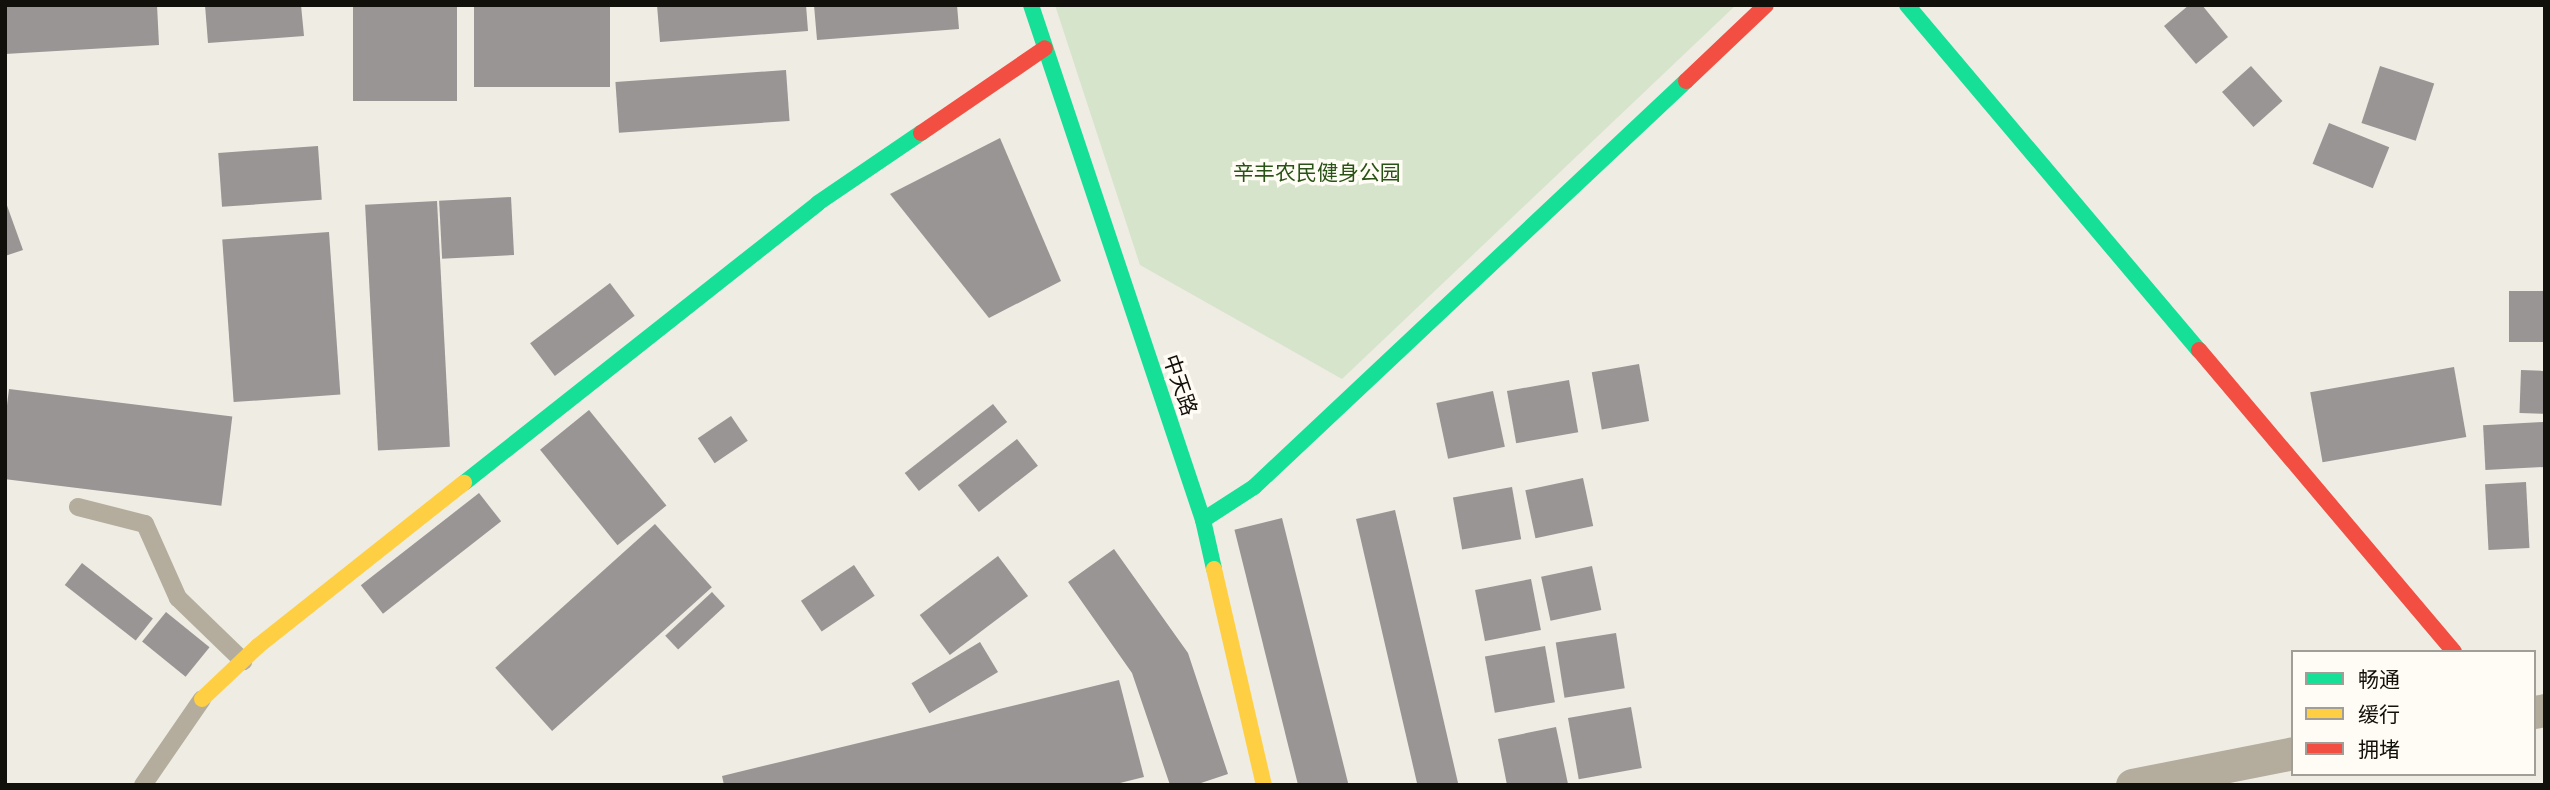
<!DOCTYPE html>
<meta charset="utf-8">
<style>
body{margin:0}
#map{position:relative;width:2550px;height:790px;overflow:hidden;background:#efece3;font-family:"Archivo Narrow","Noto Sans SC",sans-serif}
div>[style]{position:absolute}
[style*='--x']{left:calc(var(--x)*1px);top:calc(var(--y)*1px);width:calc(var(--w)*1px);rotate:calc(var(--a)*1deg)}
.green>*{inset:0;background:#d5e4ca}
.building>*{inset:0;background:#989594;transform-origin:0 0}
.lane>*{height:18px;margin:-9px;padding:0 9px;transform-origin:9px;border-radius:9px;background:#b4ad9d}
.street>*{height:33px;margin:-16.5px;padding:0 16.5px;transform-origin:16.5px;border-radius:16.5px;background:#b4ad9d}
.fast>*{height:16px;margin:-8px;padding:0 8px;transform-origin:8px;border-radius:8px;background:#16e098}
.slow>*{height:16px;margin:-8px;padding:0 8px;transform-origin:8px;border-radius:8px;background:#ffcf43}
.jam>*{height:16px;margin:-8px;padding:0 8px;transform-origin:8px;border-radius:8px;background:#f24e42}
span{translate:-50% -50%;white-space:nowrap;text-align:center;line-height:1.15;-webkit-text-stroke:7px #fffcf5;paint-order:stroke}
.park-label{font-size:21px;color:#295316}
.street-label{font-size:21px;color:#12100a}
.frame{position:absolute;inset:0;border:7px solid #12100a;pointer-events:none}
.legend{position:absolute;left:2291px;top:650px;width:245px;height:126px;box-sizing:border-box;background:#fffcf5;border:2px solid #a09e97;margin:0;padding:9px 12px;list-style:none;font-size:21px;color:#12100a}
.legend li{display:flex;align-items:center;gap:14px;height:35px}
.legend b{width:35px;border:2px solid #a09e97}
</style>
<div id="map">
<div class="green">
<i style="clip-path:polygon(1055px 5px,1736px 5px,1342px 379px,1140px 265px)"></i>
</div>
<div class="building">
<i style="clip-path:polygon(5px 5px,157px 5px,159px 45px,5px 54px)"></i>
<i style="clip-path:polygon(205px 5px,301px 5px,304px 36px,208px 43px)"></i>
<i style="left:353px;top:5px;width:104px;height:96px"></i>
<i style="left:474px;top:5px;width:136px;height:82px"></i>
<i style="clip-path:polygon(657px 5px,806px 5px,808px 31px,660px 42px)"></i>
<i style="clip-path:polygon(814px 5px,957px 5px,959px 29px,817px 40px)"></i>
<i style="clip-path:polygon(2189px 5px,2202px 5px,2228px 37px,2196px 64px,2164px 26px)"></i>
<i style="left:2251px;top:66px;width:47px;height:39px;rotate:48deg"></i>
<i style="left:2380px;top:66px;width:57px;height:60px;rotate:18deg"></i>
<i style="left:786px;top:70px;width:51px;height:171px;rotate:86deg"></i>
<i style="left:2329px;top:123px;width:65px;height:44px;rotate:22deg"></i>
<i style="clip-path:polygon(1000px 138px,1061px 281px,989px 318px,890px 194px)"></i>
<i style="left:318px;top:146px;width:54px;height:100px;rotate:86deg"></i>
<i style="left:511px;top:197px;width:58px;height:72px;rotate:87deg"></i>
<i style="clip-path:polygon(5px 200px,23px 250px,5px 256px)"></i>
<i style="left:437px;top:201px;width:246px;height:72px;rotate:87deg"></i>
<i style="left:329px;top:232px;width:163px;height:107px;rotate:86deg"></i>
<i style="left:610px;top:283px;width:41px;height:100px;rotate:53deg"></i>
<i style="left:2545px;top:291px;width:51px;height:36px;rotate:90deg"></i>
<i style="left:1639px;top:364px;width:58px;height:48px;rotate:80deg"></i>
<i style="left:2454px;top:367px;width:71px;height:146px;rotate:80deg"></i>
<i style="left:2521px;top:370px;width:24px;height:43px;rotate:2deg"></i>
<i style="left:1569px;top:380px;width:53px;height:63px;rotate:80deg"></i>
<i style="left:9px;top:389px;width:225px;height:90px;rotate:7deg"></i>
<i style="left:1493px;top:391px;width:57px;height:58px;rotate:78deg"></i>
<i style="left:993px;top:404px;width:23px;height:112px;rotate:52deg"></i>
<i style="left:589px;top:410px;width:123px;height:63px;rotate:51deg"></i>
<i style="left:731px;top:416px;width:30px;height:40px;rotate:56deg"></i>
<i style="left:2543px;top:422px;width:45px;height:60px;rotate:87deg"></i>
<i style="left:1017px;top:439px;width:34px;height:75px;rotate:52deg"></i>
<i style="left:1583px;top:478px;width:49px;height:59px;rotate:78deg"></i>
<i style="left:2526px;top:482px;width:66px;height:41px;rotate:87deg"></i>
<i style="left:1512px;top:487px;width:53px;height:60px;rotate:80deg"></i>
<i style="left:479px;top:493px;width:36px;height:150px;rotate:52deg"></i>
<i style="left:1395px;top:510px;width:283px;height:40px;rotate:77deg"></i>
<i style="left:1282px;top:518px;width:275px;height:49px;rotate:76deg"></i>
<i style="left:655px;top:524px;width:85px;height:215px;rotate:48deg"></i>
<i style="clip-path:polygon(1114px 549px,1188px 653px,1228px 774px,1195px 785px,1170px 785px,1132px 673px,1068px 582px)"></i>
<i style="left:998px;top:556px;width:50px;height:98px;rotate:53deg"></i>
<i style="left:82px;top:563px;width:90px;height:28px;rotate:38deg"></i>
<i style="left:854px;top:565px;width:37px;height:64px;rotate:56deg"></i>
<i style="left:1592px;top:566px;width:45px;height:52px;rotate:78deg"></i>
<i style="left:1531px;top:579px;width:52px;height:57px;rotate:79deg"></i>
<i style="left:712px;top:592px;width:19px;height:64px;rotate:47deg"></i>
<i style="left:166px;top:612px;width:56px;height:38px;rotate:39deg"></i>
<i style="left:1616px;top:633px;width:56px;height:61px;rotate:81deg"></i>
<i style="left:980px;top:642px;width:35px;height:80px;rotate:59deg"></i>
<i style="left:1545px;top:646px;width:57px;height:61px;rotate:80deg"></i>
<i style="clip-path:polygon(1119px 680px,1144px 777px,1112px 785px,724px 785px,722px 776px)"></i>
<i style="left:1631px;top:707px;width:62px;height:64px;rotate:80deg"></i>
<i style="clip-path:polygon(1556px 727px,1568px 784px,1507px 785px,1498px 739px)"></i>
</div>
<div class="lane">
<i style="--x:78;--y:507;--w:69;--a:14.2"></i>
<i style="--x:145;--y:524;--w:81;--a:66"></i>
<i style="--x:178;--y:598;--w:91;--a:44.1"></i>
<i style="--x:143;--y:785;--w:104;--a:-55.5"></i>
</div>
<div class="street">
<i style="--x:2534;--y:712;--w:11;--a:-10"></i>
<i style="--x:2132;--y:785;--w:164;--a:-11.2"></i>
</div>
<div class="fast">
<i style="--x:1031;--y:5;--w:543;--a:71.53"></i>
<i style="--x:1203;--y:520;--w:50;--a:77.3"></i>
<i style="--x:1907;--y:5;--w:452;--a:49.8"></i>
<i style="--x:464;--y:483;--w:451;--a:-38.3"></i>
<i style="--x:818;--y:203;--w:125;--a:-34.2"></i>
<i style="--x:1203;--y:520;--w:61;--a:-32.9"></i>
<i style="--x:1254;--y:487;--w:593;--a:-43.22"></i>
</div>
<div class="slow">
<i style="--x:1214;--y:569;--w:222;--a:77"></i>
<i style="--x:202;--y:699;--w:77;--a:-43.4"></i>
<i style="--x:258;--y:646;--w:263;--a:-38.4"></i>
</div>
<div class="jam">
<i style="--x:1686;--y:81;--w:110;--a:-43.5"></i>
<i style="--x:921;--y:133;--w:150;--a:-34.4"></i>
<i style="--x:2199;--y:350;--w:395;--a:49.8"></i>
</div>
<div class="park-label">
<span style="left:1317px;top:173px">辛丰农民健身公园</span>
</div>
<div class="street-label">
<span style="left:1180px;top:385px;rotate:71deg">中天路</span>
</div>
<div class="frame"></div>
<ul class="legend">
<li><b style="height:9px;background:#16e098"></b>畅通</li>
<li><b style="height:9px;background:#ffcf43"></b>缓行</li>
<li><b style="height:9px;background:#f24e42"></b>拥堵</li>
</ul>
</div>
